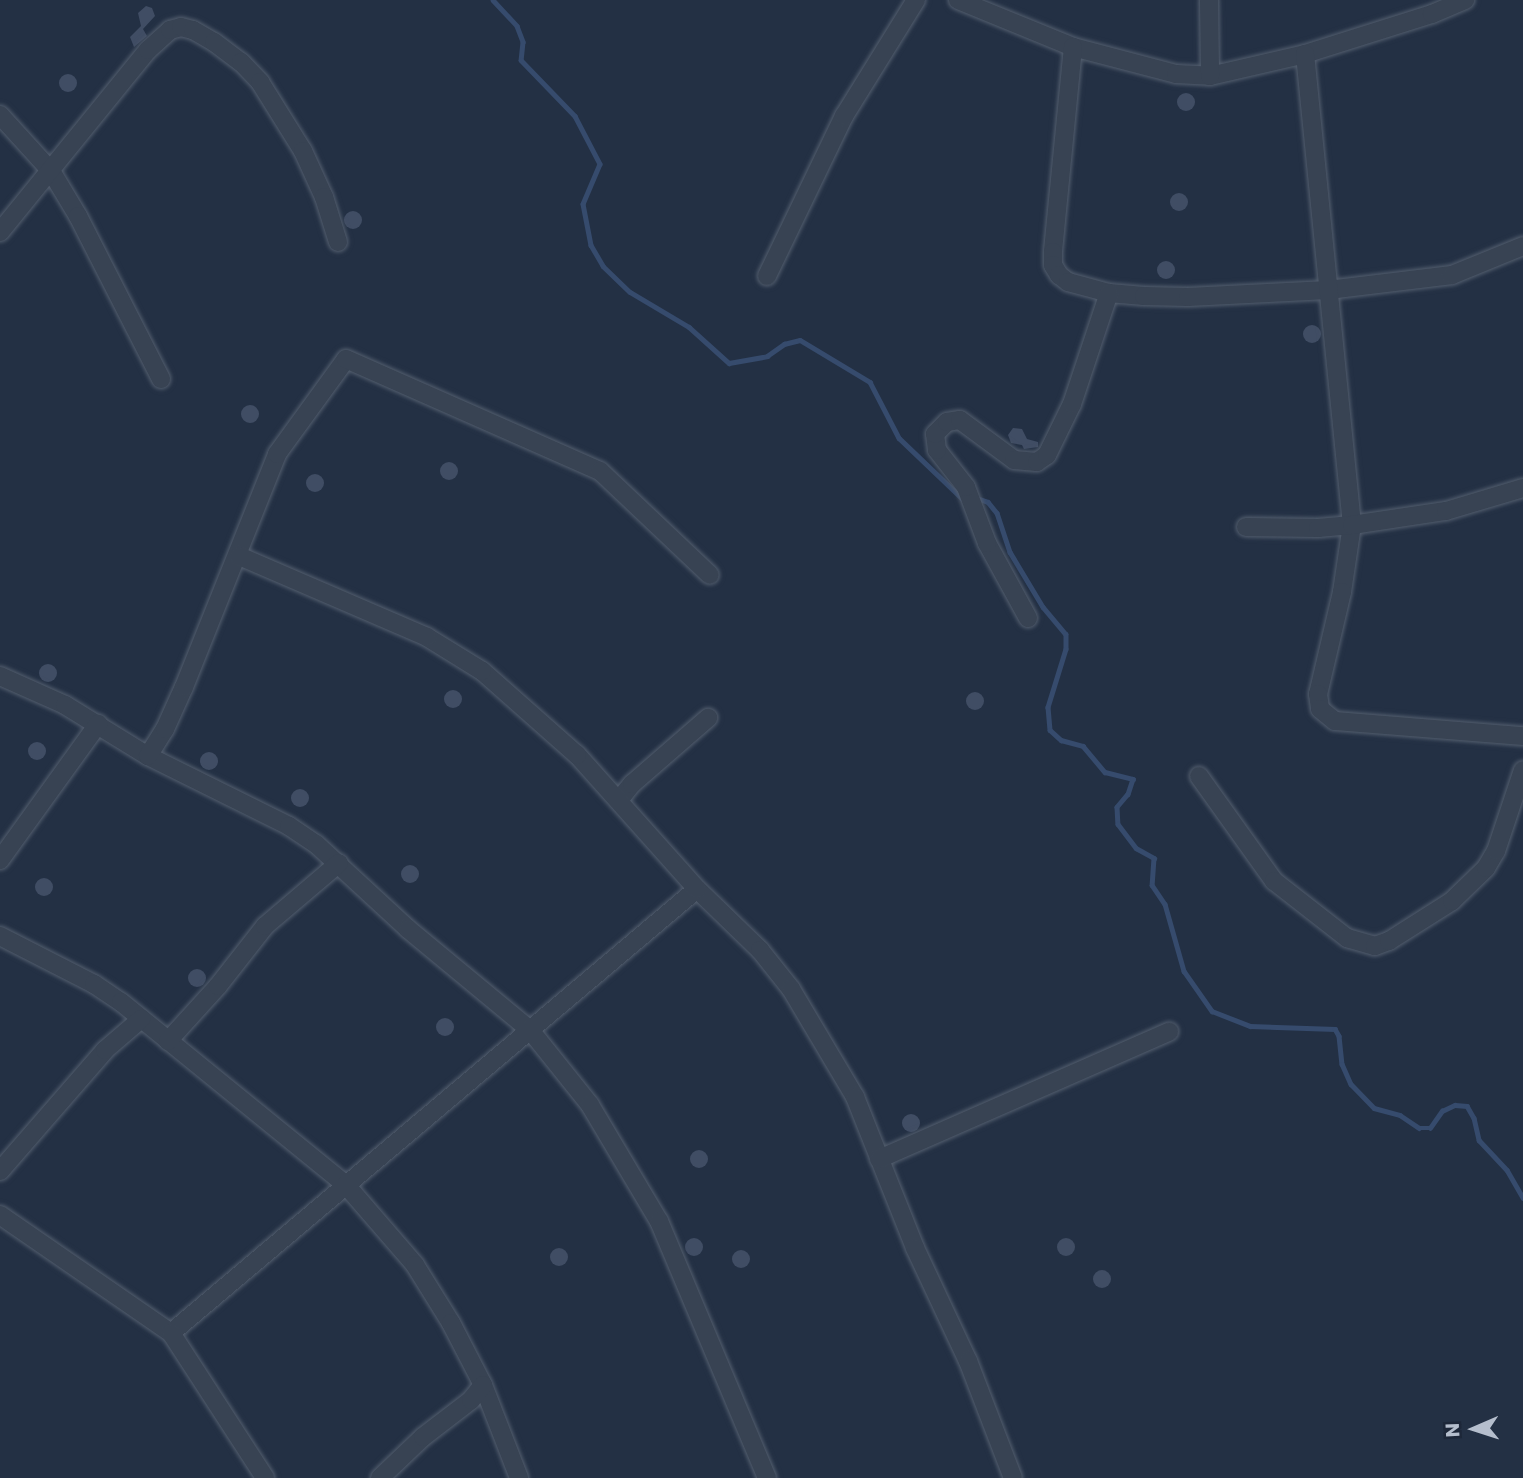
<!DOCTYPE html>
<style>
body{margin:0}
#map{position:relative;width:1523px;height:1478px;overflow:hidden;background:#233044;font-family:Poppins,sans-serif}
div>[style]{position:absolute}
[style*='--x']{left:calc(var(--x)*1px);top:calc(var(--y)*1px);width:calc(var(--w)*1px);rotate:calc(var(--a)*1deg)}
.stream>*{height:4.5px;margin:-2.25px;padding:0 2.25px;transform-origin:2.25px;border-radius:2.25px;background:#364b6d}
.building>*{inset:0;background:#404d64}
.round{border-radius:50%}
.roads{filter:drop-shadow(0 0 2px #535e6e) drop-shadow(0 0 2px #535e6e)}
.minor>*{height:18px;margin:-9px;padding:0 9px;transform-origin:9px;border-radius:9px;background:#384353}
span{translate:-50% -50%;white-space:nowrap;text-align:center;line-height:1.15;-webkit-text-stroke:6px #1d2739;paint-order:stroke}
.north{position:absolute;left:1439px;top:1394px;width:70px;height:70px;-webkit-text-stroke:5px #1d2739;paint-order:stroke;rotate:267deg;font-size:19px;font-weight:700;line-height:28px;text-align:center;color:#b5becd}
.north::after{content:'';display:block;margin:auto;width:24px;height:32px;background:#b5becd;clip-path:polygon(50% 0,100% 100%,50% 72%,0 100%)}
</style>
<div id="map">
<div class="stream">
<i style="--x:493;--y:0;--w:35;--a:47"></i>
<i style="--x:517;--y:26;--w:17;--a:69"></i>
<i style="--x:523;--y:42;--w:18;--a:96"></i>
<i style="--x:521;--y:60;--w:78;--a:46"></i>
<i style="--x:575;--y:116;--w:54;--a:62.5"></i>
<i style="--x:600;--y:164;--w:43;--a:113"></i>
<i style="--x:583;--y:204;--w:42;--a:79"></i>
<i style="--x:591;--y:245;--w:24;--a:60"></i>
<i style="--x:603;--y:266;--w:37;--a:44"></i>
<i style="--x:630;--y:292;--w:69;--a:30.7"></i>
<i style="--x:689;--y:327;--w:54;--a:42"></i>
<i style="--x:729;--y:363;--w:39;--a:-10"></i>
<i style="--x:767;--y:356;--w:21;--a:-35"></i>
<i style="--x:784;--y:344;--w:16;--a:-14"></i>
<i style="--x:800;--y:340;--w:82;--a:31"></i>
<i style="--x:870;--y:382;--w:63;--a:62.6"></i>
<i style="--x:899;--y:438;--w:91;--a:43.7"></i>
<i style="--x:979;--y:499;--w:9;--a:18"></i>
<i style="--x:988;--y:502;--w:14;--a:51"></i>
<i style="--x:997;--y:513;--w:41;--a:71.6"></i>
<i style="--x:1010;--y:552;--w:64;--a:59"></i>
<i style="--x:1043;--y:607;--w:35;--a:50"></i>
<i style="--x:1066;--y:634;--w:15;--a:90"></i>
<i style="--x:1066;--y:649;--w:61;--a:107.2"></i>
<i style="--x:1048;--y:707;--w:23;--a:85"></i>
<i style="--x:1050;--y:730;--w:15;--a:42"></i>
<i style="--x:1061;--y:740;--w:23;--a:15"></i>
<i style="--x:1083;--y:746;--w:34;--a:50"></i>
<i style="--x:1105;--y:772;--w:29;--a:14"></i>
<i style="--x:1133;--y:779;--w:16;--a:108"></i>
<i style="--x:1128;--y:794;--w:17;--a:130"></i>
<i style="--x:1117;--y:807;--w:17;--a:87"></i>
<i style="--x:1118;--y:824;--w:30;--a:53"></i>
<i style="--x:1136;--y:848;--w:21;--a:29"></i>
<i style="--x:1154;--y:858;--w:27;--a:94"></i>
<i style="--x:1152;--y:885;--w:23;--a:56"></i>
<i style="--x:1165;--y:904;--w:70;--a:74.2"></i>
<i style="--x:1184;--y:971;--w:49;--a:55"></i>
<i style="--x:1212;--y:1011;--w:41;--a:21.5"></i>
<i style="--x:1250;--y:1026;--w:85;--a:2"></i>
<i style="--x:1335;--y:1029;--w:8;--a:60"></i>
<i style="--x:1339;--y:1036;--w:28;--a:84"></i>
<i style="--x:1342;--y:1064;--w:22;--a:66"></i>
<i style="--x:1351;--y:1084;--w:33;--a:46"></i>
<i style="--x:1374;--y:1108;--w:27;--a:15"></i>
<i style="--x:1400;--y:1115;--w:23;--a:34"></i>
<i style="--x:1419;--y:1128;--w:11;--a:0"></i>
<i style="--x:1430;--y:1128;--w:21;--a:-55"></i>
<i style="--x:1442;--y:1111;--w:14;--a:-25"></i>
<i style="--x:1455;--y:1105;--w:12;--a:5"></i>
<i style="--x:1467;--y:1106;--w:14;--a:60"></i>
<i style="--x:1474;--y:1118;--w:23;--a:77"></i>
<i style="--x:1479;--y:1140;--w:41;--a:47"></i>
<i style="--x:1507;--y:1170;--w:32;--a:60"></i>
</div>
<div class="building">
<i style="clip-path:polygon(146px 6px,152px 8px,155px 16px,143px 29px,147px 36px,134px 47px,130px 37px,141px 26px,138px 13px)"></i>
<i class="round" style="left:59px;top:74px;width:18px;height:18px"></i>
<i class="round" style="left:1177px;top:93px;width:18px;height:18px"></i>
<i class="round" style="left:1170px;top:193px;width:18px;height:18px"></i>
<i class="round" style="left:344px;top:211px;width:18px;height:18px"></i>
<i class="round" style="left:1157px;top:261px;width:18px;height:18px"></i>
<i class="round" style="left:1303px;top:325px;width:18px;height:18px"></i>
<i class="round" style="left:241px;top:405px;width:18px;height:18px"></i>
<i style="clip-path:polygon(1013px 428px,1022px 429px,1027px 439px,1038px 442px,1038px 447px,1024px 449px,1022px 445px,1011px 443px,1008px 435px)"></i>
<i class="round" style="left:440px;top:462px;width:18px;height:18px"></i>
<i class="round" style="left:306px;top:474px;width:18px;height:18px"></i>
<i class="round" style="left:39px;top:664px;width:18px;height:18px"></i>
<i class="round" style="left:444px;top:690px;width:18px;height:18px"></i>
<i class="round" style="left:966px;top:692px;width:18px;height:18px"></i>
<i class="round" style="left:28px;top:742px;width:18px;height:18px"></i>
<i class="round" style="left:200px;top:752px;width:18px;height:18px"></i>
<i class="round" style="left:291px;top:789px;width:18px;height:18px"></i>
<i class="round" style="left:401px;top:865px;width:18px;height:18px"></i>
<i class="round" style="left:35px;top:878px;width:18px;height:18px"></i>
<i class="round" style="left:188px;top:969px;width:18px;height:18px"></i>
<i class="round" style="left:436px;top:1018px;width:18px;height:18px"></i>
<i class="round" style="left:902px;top:1114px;width:18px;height:18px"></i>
<i class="round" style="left:690px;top:1150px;width:18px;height:18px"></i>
<i class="round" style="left:685px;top:1238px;width:18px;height:18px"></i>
<i class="round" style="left:1057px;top:1238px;width:18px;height:18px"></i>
<i class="round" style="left:550px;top:1248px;width:18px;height:18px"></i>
<i class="round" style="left:732px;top:1250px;width:18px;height:18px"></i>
<i class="round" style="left:1093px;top:1270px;width:18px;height:18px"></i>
</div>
<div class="roads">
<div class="minor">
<i style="--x:958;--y:0;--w:124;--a:22.2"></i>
<i style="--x:1073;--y:47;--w:106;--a:14.7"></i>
<i style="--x:1176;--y:74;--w:34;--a:3"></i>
<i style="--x:1210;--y:76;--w:98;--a:-13"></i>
<i style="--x:1305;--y:54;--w:133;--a:-17.5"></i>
<i style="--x:1432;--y:14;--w:36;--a:-23"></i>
<i style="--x:1209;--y:0;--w:76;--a:89.2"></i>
<i style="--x:1073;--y:47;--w:206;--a:95.6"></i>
<i style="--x:1053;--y:252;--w:13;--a:90"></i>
<i style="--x:1053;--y:265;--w:12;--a:59"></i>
<i style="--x:1059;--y:275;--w:11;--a:38"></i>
<i style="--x:1068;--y:282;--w:42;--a:15"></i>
<i style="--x:1109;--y:293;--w:35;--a:5"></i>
<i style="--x:1144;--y:296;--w:44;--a:1.3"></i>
<i style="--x:1188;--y:297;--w:140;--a:-2.9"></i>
<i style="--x:1328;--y:290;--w:125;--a:-6.9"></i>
<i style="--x:1452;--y:275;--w:77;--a:-22.2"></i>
<i style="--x:1305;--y:54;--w:473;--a:84.3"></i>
<i style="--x:1352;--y:525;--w:68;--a:98.5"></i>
<i style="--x:1342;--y:592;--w:105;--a:103.2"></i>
<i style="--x:1318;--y:694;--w:15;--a:82"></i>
<i style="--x:1320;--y:709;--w:19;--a:39"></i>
<i style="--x:1335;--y:721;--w:189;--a:4.6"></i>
<i style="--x:0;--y:115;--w:76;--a:47.7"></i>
<i style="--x:51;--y:171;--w:52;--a:59"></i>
<i style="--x:78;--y:216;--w:183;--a:63"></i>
<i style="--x:0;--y:232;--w:235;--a:-50.9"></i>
<i style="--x:148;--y:50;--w:30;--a:-42"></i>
<i style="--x:170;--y:30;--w:11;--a:-15"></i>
<i style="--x:181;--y:27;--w:12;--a:14"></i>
<i style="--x:193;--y:30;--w:24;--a:30"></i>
<i style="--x:214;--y:42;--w:34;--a:37"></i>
<i style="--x:241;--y:62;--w:28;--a:46"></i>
<i style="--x:260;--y:82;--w:81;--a:58.1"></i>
<i style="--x:303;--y:151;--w:51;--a:65.5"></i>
<i style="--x:324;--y:197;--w:47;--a:72.7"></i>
<i style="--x:767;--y:276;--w:178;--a:-64.3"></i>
<i style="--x:844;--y:116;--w:137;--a:-58.2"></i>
<i style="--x:1246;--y:527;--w:72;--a:0.8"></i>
<i style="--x:1318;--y:528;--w:34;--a:-5"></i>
<i style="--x:1352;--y:525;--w:95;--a:-8.5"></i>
<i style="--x:1446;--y:511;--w:80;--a:-16.6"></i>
<i style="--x:1028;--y:618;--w:85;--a:-118.7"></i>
<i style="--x:987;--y:543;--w:60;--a:-110.6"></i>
<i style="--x:966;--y:487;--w:47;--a:-128.1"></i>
<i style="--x:937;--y:450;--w:16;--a:-97"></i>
<i style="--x:935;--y:434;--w:17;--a:-45"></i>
<i style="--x:947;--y:422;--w:13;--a:-9"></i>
<i style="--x:960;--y:420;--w:67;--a:36.5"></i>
<i style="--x:1014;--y:460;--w:23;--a:5"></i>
<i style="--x:1037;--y:462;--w:12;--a:-35"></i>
<i style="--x:1047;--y:455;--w:57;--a:-63.9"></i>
<i style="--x:1072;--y:404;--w:117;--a:-71.6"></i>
<i style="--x:0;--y:676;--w:71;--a:24"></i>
<i style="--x:65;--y:705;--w:97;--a:31.6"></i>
<i style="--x:148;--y:756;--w:157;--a:26.4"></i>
<i style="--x:289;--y:826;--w:32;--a:34"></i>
<i style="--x:316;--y:844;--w:125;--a:42.7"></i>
<i style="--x:408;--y:929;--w:158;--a:39.6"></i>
<i style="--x:530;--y:1030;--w:96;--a:51.3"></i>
<i style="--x:590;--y:1105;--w:135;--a:59.3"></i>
<i style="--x:659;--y:1221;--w:279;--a:67.2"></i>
<i style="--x:148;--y:756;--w:32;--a:-58"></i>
<i style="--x:165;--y:729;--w:46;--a:-65.7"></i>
<i style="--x:184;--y:687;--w:251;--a:-68.2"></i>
<i style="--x:277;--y:454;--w:117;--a:-54"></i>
<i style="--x:346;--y:359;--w:278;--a:23.8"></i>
<i style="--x:600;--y:471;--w:151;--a:43.4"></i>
<i style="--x:1199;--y:776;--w:129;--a:54.5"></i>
<i style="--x:1274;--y:881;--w:93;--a:38"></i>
<i style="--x:1347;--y:938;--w:29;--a:16"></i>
<i style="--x:1375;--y:946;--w:15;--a:-20"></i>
<i style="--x:1389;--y:941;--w:75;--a:-32.4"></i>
<i style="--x:1452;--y:901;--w:47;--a:-44.1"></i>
<i style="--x:1486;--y:868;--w:20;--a:-60"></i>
<i style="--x:1496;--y:851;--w:85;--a:-71.6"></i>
<i style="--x:619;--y:800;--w:21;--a:-51"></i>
<i style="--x:632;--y:784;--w:101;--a:-41"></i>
<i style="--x:0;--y:860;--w:168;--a:-54.2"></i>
<i style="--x:697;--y:889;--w:88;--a:44.1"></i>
<i style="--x:760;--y:950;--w:50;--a:51.5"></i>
<i style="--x:791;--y:989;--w:126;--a:59.3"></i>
<i style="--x:855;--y:1097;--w:162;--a:68.3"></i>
<i style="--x:915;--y:1248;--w:125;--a:64.9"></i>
<i style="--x:968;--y:1361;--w:125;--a:69"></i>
<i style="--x:0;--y:936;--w:106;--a:27.1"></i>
<i style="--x:94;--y:984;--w:32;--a:34"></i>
<i style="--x:121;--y:1002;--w:290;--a:39.1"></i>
<i style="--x:346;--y:1185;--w:106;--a:49.2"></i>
<i style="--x:415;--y:1265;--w:68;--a:58.2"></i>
<i style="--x:451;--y:1323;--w:70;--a:62.7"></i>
<i style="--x:483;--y:1385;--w:100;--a:68.8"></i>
<i style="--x:168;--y:1041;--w:74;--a:-47.7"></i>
<i style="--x:218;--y:986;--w:76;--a:-51.9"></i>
<i style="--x:265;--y:926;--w:97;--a:-40.4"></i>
<i style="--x:879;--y:1159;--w:317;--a:-23.7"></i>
<i style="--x:0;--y:1171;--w:160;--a:-49"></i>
<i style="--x:105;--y:1050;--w:48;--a:-40.7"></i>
<i style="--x:0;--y:1215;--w:208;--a:34.6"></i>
<i style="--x:171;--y:1333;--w:688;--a:-40.17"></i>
<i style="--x:697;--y:889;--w:180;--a:-131.8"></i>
<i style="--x:577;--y:755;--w:127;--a:-138.5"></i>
<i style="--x:482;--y:671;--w:65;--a:-148.3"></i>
<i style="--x:427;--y:637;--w:205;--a:-156.7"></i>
<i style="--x:171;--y:1333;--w:173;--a:57"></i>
<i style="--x:380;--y:1478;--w:59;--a:-43.6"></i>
<i style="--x:423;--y:1437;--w:61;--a:-37.6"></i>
<i style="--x:471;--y:1400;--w:19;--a:-51"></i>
</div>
</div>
<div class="north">N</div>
</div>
